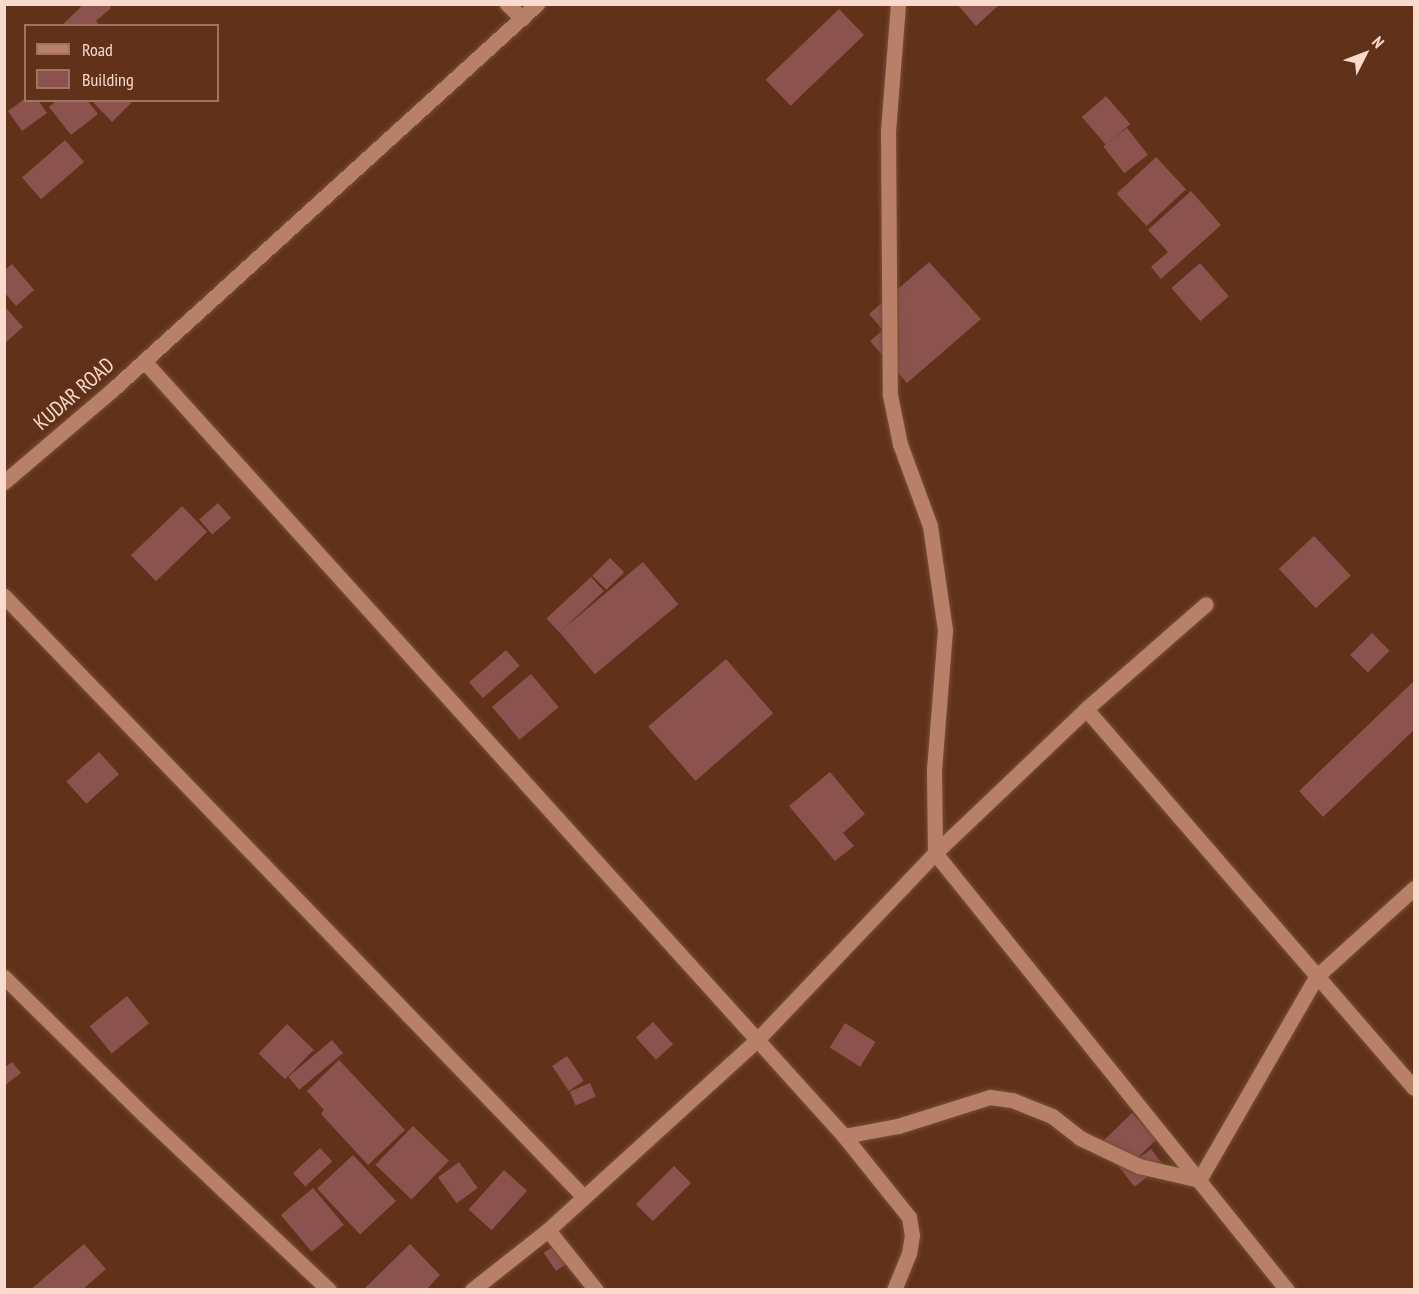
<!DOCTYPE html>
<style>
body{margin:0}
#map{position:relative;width:1419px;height:1294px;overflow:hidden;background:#613119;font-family:"PT Sans Narrow",sans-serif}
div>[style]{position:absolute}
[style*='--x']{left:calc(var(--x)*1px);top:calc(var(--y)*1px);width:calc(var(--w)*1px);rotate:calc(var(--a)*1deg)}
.building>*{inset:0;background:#8c534e;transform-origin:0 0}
.roads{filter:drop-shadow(0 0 2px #774e39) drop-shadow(0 0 2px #774e39)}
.minor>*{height:15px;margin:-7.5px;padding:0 7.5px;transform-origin:7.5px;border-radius:7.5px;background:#b78067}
span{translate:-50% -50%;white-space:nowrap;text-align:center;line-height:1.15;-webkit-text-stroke:6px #613119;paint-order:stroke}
.street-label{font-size:21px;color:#f9dacd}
.frame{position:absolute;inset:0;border:6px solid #f9dacd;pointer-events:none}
.legend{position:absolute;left:24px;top:24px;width:195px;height:78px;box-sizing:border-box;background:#613119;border:2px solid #9e7561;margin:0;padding:8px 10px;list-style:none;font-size:18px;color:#f9dacd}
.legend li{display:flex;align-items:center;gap:12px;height:30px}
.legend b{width:30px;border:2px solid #9e7561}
.north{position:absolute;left:1335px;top:24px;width:60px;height:60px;-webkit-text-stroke:4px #613119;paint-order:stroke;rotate:48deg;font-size:16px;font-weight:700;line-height:24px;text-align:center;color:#f9dacd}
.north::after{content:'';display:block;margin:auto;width:21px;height:27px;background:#f9dacd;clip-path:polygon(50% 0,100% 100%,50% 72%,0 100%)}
</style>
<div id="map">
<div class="building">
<i style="clip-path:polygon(78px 4px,108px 4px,111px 8px,96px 21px,100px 26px,61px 26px,81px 7px)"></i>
<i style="clip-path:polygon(957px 4px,1000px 4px,976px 26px)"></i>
<i style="left:839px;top:9px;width:36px;height:102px;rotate:46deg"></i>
<i style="left:1106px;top:96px;width:37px;height:32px;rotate:49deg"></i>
<i style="clip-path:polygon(26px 98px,38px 100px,47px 113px,22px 131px,8px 111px)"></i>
<i style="clip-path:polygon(57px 100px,87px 100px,98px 114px,71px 135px,49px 107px)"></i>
<i style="clip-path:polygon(91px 100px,134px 100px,112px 122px)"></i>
<i style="left:1127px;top:128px;width:34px;height:30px;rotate:52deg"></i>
<i style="left:65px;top:140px;width:29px;height:57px;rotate:49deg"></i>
<i style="left:1156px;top:157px;width:44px;height:54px;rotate:47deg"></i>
<i style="clip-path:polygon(1191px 191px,1221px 225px,1161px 279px,1151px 267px,1168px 252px,1148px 230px)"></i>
<i style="clip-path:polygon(929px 262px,981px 319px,907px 383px,870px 341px,883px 330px,869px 314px)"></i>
<i style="left:1200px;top:263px;width:44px;height:38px;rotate:49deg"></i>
<i style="clip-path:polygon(12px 264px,34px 290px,16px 306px,4px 292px,4px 271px)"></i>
<i style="clip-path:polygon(4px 306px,23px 327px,4px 344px)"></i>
<i style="left:218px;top:503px;width:20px;height:25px;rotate:49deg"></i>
<i style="left:182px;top:506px;width:36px;height:71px;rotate:46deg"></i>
<i style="left:1314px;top:536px;width:54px;height:48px;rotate:47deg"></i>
<i style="left:610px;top:558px;width:20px;height:25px;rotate:45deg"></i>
<i style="left:643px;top:562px;width:55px;height:109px;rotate:50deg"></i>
<i style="left:591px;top:577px;width:19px;height:61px;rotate:47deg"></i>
<i style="left:1372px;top:633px;width:25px;height:31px;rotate:45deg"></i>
<i style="left:506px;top:650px;width:21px;height:49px;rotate:49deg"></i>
<i style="left:726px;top:659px;width:72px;height:103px;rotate:49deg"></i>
<i style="left:531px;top:674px;width:43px;height:51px;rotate:50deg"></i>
<i style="clip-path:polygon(1414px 681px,1414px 730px,1323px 817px,1299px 791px)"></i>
<i style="left:99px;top:752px;width:30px;height:44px;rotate:48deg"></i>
<i style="clip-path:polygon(830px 772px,865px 814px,843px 833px,854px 846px,835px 861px,789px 806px)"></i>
<i style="left:127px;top:996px;width:35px;height:48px;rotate:51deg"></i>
<i style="left:653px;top:1022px;width:30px;height:23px;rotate:48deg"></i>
<i style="left:845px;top:1023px;width:36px;height:29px;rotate:32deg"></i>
<i style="left:287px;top:1024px;width:37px;height:41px;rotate:44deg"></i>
<i style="left:332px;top:1040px;width:17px;height:57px;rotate:50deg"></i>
<i style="left:567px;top:1056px;width:30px;height:18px;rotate:56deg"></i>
<i style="clip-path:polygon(339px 1060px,405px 1130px,368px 1165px,321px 1114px,324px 1110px,307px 1091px)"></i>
<i style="clip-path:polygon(12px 1062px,21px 1073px,4px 1086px,4px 1068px)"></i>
<i style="left:590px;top:1083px;width:15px;height:22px;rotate:67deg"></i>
<i style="left:1132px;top:1113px;width:36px;height:47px;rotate:46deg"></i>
<i style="left:413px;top:1126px;width:50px;height:54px;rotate:44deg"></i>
<i style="left:320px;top:1148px;width:18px;height:37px;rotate:47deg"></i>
<i style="left:1151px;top:1149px;width:20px;height:36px;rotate:53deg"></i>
<i style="left:353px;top:1155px;width:63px;height:49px;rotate:47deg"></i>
<i style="left:459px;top:1162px;width:32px;height:26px;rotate:54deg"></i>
<i style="left:674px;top:1166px;width:24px;height:54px;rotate:45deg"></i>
<i style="left:504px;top:1170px;width:31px;height:53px;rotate:42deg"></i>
<i style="left:313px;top:1188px;width:48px;height:42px;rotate:50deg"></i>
<i style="left:561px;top:1241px;width:22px;height:21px;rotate:56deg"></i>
<i style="clip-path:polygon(84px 1244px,106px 1269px,82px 1290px,30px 1290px)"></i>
<i style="clip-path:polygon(410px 1244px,440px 1275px,426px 1290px,363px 1290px)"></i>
</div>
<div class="roads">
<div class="minor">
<i style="--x:507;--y:4;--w:21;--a:43"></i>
<i style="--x:898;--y:4;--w:126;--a:94.5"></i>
<i style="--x:888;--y:130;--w:265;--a:89.6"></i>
<i style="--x:890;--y:395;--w:50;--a:78.5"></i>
<i style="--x:900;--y:444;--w:87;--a:69.9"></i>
<i style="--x:930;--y:526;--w:105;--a:81.8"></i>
<i style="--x:945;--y:630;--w:140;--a:94.5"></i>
<i style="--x:934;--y:770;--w:83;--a:89.3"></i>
<i style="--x:935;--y:853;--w:561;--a:51.15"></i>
<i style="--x:144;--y:361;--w:1044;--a:47.91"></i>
<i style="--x:844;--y:1136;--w:104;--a:51.3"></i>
<i style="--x:909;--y:1217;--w:18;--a:81"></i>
<i style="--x:912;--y:1235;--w:18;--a:99"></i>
<i style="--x:909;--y:1253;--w:40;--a:112"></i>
<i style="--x:4;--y:482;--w:140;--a:-40.4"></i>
<i style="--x:111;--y:391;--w:576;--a:-42.25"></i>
<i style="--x:4;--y:596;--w:835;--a:46.02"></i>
<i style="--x:1086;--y:709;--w:501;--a:49.13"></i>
<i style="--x:4;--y:977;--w:198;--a:44.6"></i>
<i style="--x:145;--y:1116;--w:253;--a:43.4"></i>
<i style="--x:844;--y:1136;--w:55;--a:-10.5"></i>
<i style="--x:898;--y:1126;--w:96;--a:-17.5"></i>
<i style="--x:990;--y:1097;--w:22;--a:8"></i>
<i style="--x:1012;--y:1100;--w:43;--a:21.8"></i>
<i style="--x:1052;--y:1116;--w:36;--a:38"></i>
<i style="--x:1080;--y:1138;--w:65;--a:25.4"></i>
<i style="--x:1139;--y:1166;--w:62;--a:13.1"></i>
<i style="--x:1199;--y:1180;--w:236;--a:-60"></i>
<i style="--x:1317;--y:976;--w:131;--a:-42.2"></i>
<i style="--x:548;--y:1230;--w:77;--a:51.3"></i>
<i style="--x:472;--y:1290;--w:97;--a:-38.3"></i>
<i style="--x:548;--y:1230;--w:281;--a:-42.3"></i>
<i style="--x:756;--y:1041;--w:260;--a:-46.4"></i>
<i style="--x:935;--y:853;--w:209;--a:-43.6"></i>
<i style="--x:1086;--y:709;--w:159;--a:-41.2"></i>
</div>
</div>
<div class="street-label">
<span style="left:74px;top:394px;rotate:-41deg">KUDAR ROAD</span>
</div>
<div class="frame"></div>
<ul class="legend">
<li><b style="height:8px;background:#b78067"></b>Road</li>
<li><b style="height:16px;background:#8c534e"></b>Building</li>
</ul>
<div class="north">N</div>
</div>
